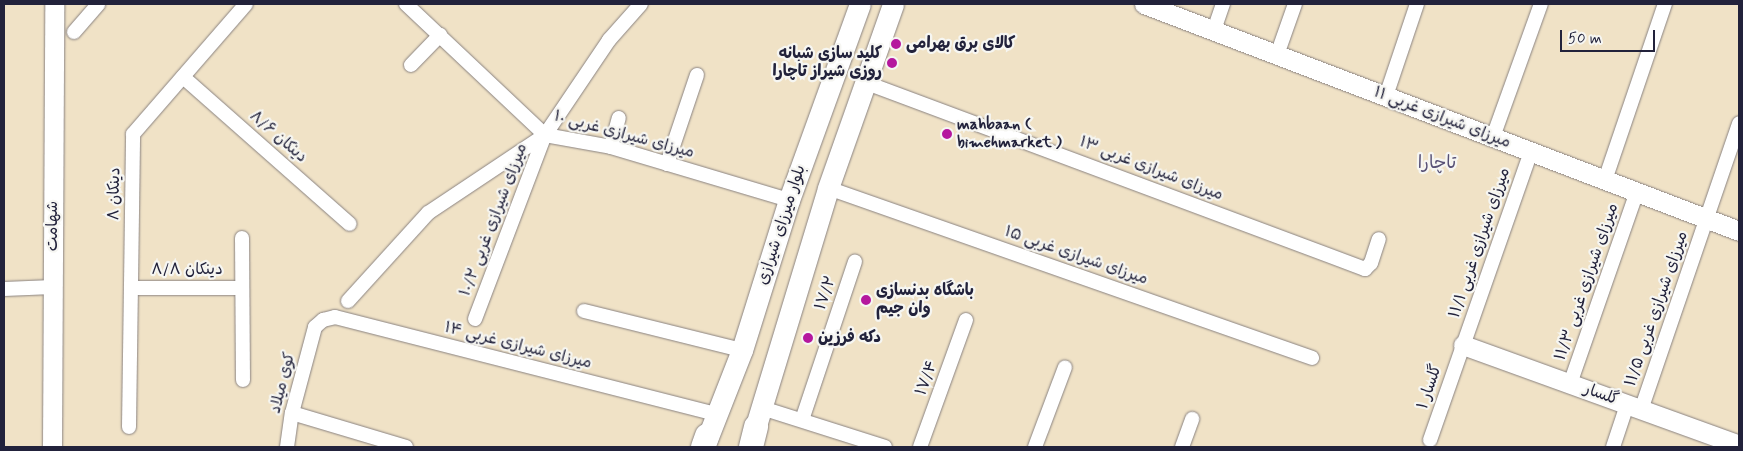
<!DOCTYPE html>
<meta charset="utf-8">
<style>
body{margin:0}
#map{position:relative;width:1743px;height:451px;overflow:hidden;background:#f0e2c6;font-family:Mynerve,"Playpen Sans Arabic",sans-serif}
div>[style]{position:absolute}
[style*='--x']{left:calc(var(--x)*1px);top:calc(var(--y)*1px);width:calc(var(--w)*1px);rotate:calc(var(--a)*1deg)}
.roads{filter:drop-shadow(0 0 1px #898280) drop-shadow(0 0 1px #898280)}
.street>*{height:14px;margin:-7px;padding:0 7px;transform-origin:7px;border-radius:7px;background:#fff}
.secondary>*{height:19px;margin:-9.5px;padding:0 9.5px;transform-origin:9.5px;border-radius:9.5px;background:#fff}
.primary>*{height:21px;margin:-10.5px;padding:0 10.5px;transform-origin:10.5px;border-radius:10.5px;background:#fff}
.highway>*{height:24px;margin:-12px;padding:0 12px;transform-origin:12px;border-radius:12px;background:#fff}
.dots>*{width:14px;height:14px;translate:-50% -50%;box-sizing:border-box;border:2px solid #f6f6f2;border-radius:50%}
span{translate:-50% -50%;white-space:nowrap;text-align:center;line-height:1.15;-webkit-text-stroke:4.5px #f6f6f2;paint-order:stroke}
.poi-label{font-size:16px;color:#22223b;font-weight:700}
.left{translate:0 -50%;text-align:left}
.right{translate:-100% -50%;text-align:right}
.street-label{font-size:16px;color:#22223b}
.neighbourhood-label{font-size:18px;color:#575075}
.frame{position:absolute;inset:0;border:5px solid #22223b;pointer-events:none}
.scale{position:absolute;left:1560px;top:30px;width:95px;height:22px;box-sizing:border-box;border:2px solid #22223b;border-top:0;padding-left:6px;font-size:15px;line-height:18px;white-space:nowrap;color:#22223b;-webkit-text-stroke:4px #f6f6f2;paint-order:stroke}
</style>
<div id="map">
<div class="roads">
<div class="street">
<i style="--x:406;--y:4;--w:191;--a:43.3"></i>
<i style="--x:545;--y:135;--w:67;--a:10.3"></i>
<i style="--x:611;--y:147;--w:186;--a:16.6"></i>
<i style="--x:1214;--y:30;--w:28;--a:-71"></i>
<i style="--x:74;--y:32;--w:37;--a:-49"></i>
<i style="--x:1277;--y:55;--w:54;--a:-70.6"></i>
<i style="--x:411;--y:65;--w:42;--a:-46"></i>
<i style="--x:183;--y:77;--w:222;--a:41.4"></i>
<i style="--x:864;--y:82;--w:535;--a:20.47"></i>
<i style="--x:1365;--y:269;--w:8;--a:-45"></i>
<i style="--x:1371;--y:263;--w:25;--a:-72"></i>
<i style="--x:1386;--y:96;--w:97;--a:-71.4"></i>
<i style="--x:1493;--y:137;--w:141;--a:-70.2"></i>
<i style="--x:611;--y:147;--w:30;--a:-75"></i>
<i style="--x:667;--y:164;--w:94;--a:-71.4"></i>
<i style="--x:1605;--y:180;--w:186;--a:-71.2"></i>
<i style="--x:828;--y:188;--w:513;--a:19.35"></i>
<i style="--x:242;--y:238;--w:142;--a:89.6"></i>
<i style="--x:131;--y:288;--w:111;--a:0"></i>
<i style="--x:4;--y:289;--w:49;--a:-2.3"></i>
<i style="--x:348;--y:301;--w:119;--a:-47.7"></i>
<i style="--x:428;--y:213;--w:141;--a:-33.7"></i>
<i style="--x:584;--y:311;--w:163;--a:13.9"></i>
<i style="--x:475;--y:319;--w:197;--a:-69.2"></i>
<i style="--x:545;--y:135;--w:115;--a:-56"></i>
<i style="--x:609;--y:40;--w:48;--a:-48.4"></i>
<i style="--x:1570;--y:384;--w:203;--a:-70.8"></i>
<i style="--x:762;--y:408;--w:129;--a:17.6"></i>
<i style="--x:1641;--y:410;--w:303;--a:-71.1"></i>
<i style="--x:292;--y:413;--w:119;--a:16.6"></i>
<i style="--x:802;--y:420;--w:167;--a:-71.5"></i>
<i style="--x:129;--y:427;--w:293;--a:-89.2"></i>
<i style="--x:133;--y:134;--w:172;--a:-49"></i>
<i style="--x:1430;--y:440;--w:305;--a:-70.7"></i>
<i style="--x:287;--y:447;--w:34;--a:-82"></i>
<i style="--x:292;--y:413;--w:89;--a:-75"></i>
<i style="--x:315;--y:327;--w:11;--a:-41"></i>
<i style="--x:323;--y:320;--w:12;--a:-14"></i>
<i style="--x:335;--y:317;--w:393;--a:14.3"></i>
<i style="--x:920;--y:447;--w:135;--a:-70.1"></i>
<i style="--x:1035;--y:447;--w:85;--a:-69.4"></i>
<i style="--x:1182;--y:447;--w:30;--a:-70"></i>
<i style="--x:1613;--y:447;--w:44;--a:-71.6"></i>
</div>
<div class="secondary">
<i style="--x:1144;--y:4;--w:637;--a:20.88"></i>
<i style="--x:1463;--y:345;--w:294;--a:19.9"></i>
<i style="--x:52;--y:447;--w:443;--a:-89.7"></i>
</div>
<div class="primary">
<i style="--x:751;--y:442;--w:265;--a:-73.1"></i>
<i style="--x:828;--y:188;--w:195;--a:-70.5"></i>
<i style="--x:704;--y:447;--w:104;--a:-68.6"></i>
<i style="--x:742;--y:350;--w:157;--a:-72.6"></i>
<i style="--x:789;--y:200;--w:208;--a:-70.1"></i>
</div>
<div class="highway">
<i style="--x:703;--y:447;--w:12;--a:-70"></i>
<i style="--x:751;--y:447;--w:21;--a:-76"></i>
</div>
</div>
<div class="dots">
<i style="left:896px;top:44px;background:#b5179e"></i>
<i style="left:892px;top:63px;background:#b5179e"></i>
<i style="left:947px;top:134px;background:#b5179e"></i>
<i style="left:866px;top:300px;background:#b5179e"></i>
<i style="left:808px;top:338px;background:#b5179e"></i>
</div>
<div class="poi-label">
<span class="left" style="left:906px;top:44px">کالای برق بهرامی</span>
<span class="right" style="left:882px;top:63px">کلید سازی شبانه<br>روزی شیراز تاچارا</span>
<span class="left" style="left:957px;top:134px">mahbaan (<br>bimehmarket )</span>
<span class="left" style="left:876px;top:300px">باشگاه بدنسازی<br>وان جیم</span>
<span class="left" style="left:818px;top:338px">دکه فرزین</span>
</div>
<div class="street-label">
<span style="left:1442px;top:118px;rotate:21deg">میرزای شیرازی غربی ۱۱</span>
<span style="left:624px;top:135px;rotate:15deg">۱۰ میرزای شیرازی غربی</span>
<span style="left:278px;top:137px;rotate:41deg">۸/۶ دینکان</span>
<span style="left:1151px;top:169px;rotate:21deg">۱۳ میرزای شیرازی غربی</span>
<span style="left:115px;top:194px;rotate:-89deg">۸ دینکان</span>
<span style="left:494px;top:220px;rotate:-69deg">۱۰/۲ میرزای شیرازی غربی</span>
<span style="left:782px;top:225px;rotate:-72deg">بلوار میرزای شیرازی</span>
<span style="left:53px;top:226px;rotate:-90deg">شهامت</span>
<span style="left:1480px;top:243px;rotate:-71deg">میرزای شیرازی غربی ۱۱/۱</span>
<span style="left:1076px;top:256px;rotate:19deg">۱۵ میرزای شیرازی غربی</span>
<span style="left:187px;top:270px">۸/۸ دینکان</span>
<span style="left:1587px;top:282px;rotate:-71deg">میرزای شیرازی غربی ۱۱/۳</span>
<span style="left:826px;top:293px;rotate:-71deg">۱۷/۲</span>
<span style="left:1657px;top:309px;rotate:-71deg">میرزای شیرازی غربی ۱۱/۵</span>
<span style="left:518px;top:346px;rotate:14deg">۱۴ میرزای شیرازی غربی</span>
<span style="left:927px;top:378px;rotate:-70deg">۱۷/۴</span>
<span style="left:283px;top:383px;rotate:-76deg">کوی میلاد</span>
<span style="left:1430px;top:387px;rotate:-71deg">گلسار ۱</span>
<span style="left:1601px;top:395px;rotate:20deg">گلسار</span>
</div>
<div class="neighbourhood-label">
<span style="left:1437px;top:163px">تاچارا</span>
</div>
<div class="frame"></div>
<div class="scale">50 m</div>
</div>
